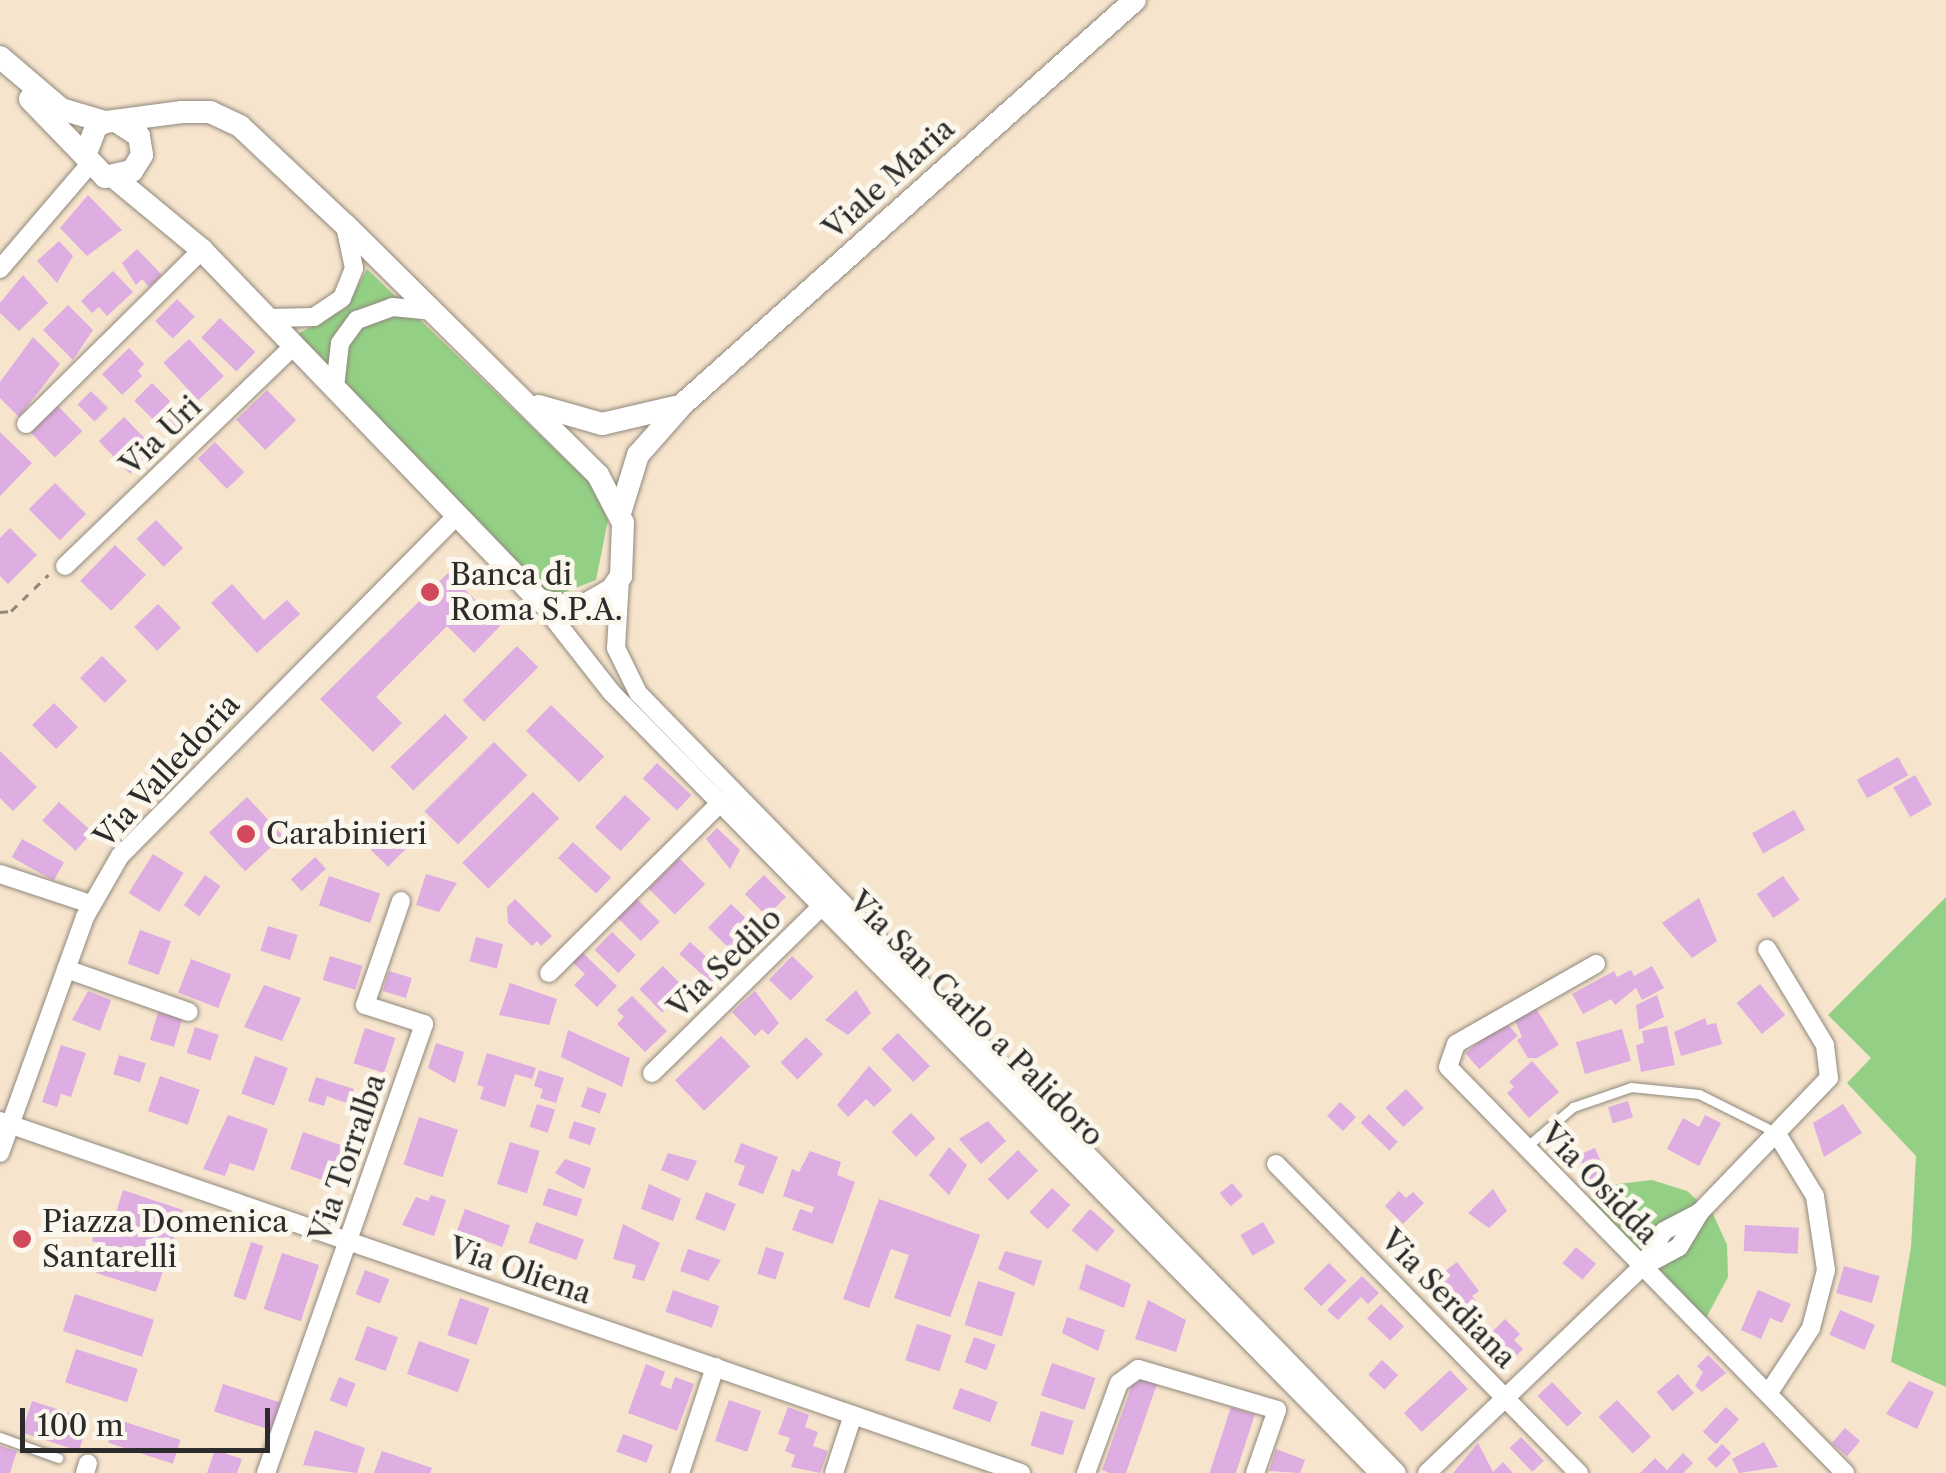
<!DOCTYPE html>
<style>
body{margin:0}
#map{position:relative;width:1946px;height:1473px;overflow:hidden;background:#f6e4cd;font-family:"Libre Caslon Text",serif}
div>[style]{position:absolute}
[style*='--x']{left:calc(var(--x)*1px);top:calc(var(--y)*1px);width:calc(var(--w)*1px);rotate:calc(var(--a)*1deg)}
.green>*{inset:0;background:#93d085}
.building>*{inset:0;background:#deade1;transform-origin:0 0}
.path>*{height:2.5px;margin-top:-1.25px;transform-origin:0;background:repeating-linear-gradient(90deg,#90887c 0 8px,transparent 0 16px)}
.roads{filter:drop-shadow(0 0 2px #90887c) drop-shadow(0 0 2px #90887c)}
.service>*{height:9px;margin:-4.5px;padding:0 4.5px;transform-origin:4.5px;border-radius:4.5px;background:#fff}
.minor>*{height:18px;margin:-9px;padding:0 9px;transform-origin:9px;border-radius:9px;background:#fff}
.tertiary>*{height:22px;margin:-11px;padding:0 11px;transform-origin:11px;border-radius:11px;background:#fff}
.dots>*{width:28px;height:28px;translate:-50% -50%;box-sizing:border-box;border:5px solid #fbf7ec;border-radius:50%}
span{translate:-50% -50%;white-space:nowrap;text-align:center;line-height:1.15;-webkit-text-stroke:10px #fbf7ec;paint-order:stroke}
.street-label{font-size:30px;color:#2b2b2b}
.poi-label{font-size:30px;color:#2b2b2b}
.left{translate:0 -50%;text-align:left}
.scale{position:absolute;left:20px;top:1408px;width:250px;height:45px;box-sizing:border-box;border:5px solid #2b2b2b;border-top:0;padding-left:12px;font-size:30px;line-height:35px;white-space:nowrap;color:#2b2b2b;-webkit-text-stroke:8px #fbf7ec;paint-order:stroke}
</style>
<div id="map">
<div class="green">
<i style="clip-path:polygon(367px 269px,589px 482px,608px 520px,596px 580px,555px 596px,544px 589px,296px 335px,346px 308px)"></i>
<i style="clip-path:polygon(1946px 897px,1946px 1387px,1891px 1362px,1911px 1247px,1916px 1156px,1847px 1083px,1871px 1058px,1828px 1015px)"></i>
<i style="clip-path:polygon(1652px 1180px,1687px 1191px,1713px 1214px,1727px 1245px,1728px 1277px,1705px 1320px,1588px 1201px,1617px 1184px)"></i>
</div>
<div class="building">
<i style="clip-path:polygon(88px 195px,122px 230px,87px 256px,60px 228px)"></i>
<i style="clip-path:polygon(59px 241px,73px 256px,57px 283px,37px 261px)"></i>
<i style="clip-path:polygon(137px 249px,162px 275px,149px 287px,142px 279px,136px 285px,122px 263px)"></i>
<i style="clip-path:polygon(113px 271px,133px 292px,107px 316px,99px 307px,92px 313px,81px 301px)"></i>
<i style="clip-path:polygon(23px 275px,48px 303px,19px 331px,0 313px,0 303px)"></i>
<i style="left:177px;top:299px;width:25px;height:31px;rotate:45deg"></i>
<i style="clip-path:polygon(68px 305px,93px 330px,73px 360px,43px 330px)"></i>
<i style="left:220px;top:318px;width:49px;height:27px;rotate:44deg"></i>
<i style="clip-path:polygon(33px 337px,60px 364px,19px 417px,0 398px,0 382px)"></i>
<i style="left:189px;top:339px;width:51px;height:35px;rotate:47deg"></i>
<i style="clip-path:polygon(129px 348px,144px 364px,138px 371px,142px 376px,122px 395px,102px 374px)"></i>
<i style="left:152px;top:383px;width:49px;height:25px;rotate:45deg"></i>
<i style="left:267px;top:390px;width:42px;height:43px;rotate:46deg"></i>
<i style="left:91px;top:391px;width:24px;height:19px;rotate:45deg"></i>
<i style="left:58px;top:406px;width:35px;height:38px;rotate:46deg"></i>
<i style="left:124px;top:417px;width:45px;height:35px;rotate:46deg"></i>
<i style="clip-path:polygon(0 432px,32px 463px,0 496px)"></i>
<i style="left:215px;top:442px;width:42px;height:24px;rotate:46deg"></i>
<i style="left:55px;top:483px;width:44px;height:37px;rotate:45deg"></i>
<i style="left:156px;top:520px;width:39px;height:27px;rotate:46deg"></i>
<i style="clip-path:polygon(10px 528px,37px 555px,8px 584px,0 576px,0 538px)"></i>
<i style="left:115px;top:545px;width:43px;height:50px;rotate:44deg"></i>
<i style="clip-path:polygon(448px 573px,501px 625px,474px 653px,447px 626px,376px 697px,402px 723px,373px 752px,320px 699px)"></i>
<i style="clip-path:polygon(232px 584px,264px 620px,287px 600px,300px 614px,257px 653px,211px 603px)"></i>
<i style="left:158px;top:604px;width:33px;height:33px;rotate:46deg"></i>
<i style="left:517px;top:646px;width:30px;height:77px;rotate:45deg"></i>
<i style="left:102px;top:656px;width:35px;height:31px;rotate:45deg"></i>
<i style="left:54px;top:703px;width:34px;height:31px;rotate:45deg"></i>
<i style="left:551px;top:705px;width:74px;height:36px;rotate:44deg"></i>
<i style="left:445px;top:714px;width:33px;height:76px;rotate:46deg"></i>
<i style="left:494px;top:742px;width:47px;height:98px;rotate:45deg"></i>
<i style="clip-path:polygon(0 751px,37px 787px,13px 811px,0 798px)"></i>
<i style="left:1898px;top:757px;width:21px;height:47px;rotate:61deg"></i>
<i style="left:657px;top:763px;width:47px;height:21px;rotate:43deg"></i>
<i style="left:1915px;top:775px;width:34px;height:25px;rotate:60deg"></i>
<i style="left:533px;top:792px;width:37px;height:100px;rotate:45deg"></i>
<i style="left:625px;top:795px;width:35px;height:44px;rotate:43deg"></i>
<i style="left:247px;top:797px;width:53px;height:52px;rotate:47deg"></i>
<i style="left:59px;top:802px;width:45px;height:25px;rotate:42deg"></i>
<i style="left:1794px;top:810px;width:23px;height:48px;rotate:61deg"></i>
<i style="left:385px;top:823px;width:33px;height:29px;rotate:45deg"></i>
<i style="clip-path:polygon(717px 828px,740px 850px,730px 869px,706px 839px)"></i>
<i style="left:22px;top:839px;width:48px;height:21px;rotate:29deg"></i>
<i style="left:573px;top:842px;width:52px;height:22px;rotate:43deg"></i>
<i style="left:153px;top:854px;width:36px;height:46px;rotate:32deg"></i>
<i style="left:315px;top:857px;width:16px;height:33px;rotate:47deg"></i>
<i style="left:679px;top:858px;width:37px;height:43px;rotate:45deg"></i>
<i style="clip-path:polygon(426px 874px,457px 883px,439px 912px,416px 905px)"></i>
<i style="left:205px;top:875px;width:19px;height:37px;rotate:35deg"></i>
<i style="left:764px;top:875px;width:31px;height:27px;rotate:45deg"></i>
<i style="left:329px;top:876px;width:54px;height:31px;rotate:19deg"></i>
<i style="left:1783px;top:876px;width:29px;height:32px;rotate:55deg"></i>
<i style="left:633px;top:895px;width:38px;height:27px;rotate:45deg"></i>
<i style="clip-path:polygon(1699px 898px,1717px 941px,1692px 958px,1662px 923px)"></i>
<i style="clip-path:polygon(515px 899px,552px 936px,541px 946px,537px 941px,532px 946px,508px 923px,507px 907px)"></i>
<i style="left:731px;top:904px;width:47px;height:33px;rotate:44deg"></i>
<i style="left:268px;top:926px;width:31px;height:26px;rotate:17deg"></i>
<i style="left:140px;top:930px;width:33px;height:36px;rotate:20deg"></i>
<i style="left:612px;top:932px;width:33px;height:25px;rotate:44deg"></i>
<i style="left:476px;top:937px;width:28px;height:25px;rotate:15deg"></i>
<i style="left:690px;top:942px;width:46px;height:16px;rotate:42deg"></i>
<i style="clip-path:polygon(582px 952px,617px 986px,597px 1007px,574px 985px,585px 974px,572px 962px)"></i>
<i style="left:330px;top:956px;width:34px;height:25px;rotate:17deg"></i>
<i style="left:792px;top:956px;width:30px;height:33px;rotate:44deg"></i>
<i style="left:191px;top:959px;width:43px;height:36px;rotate:21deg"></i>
<i style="left:663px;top:966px;width:33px;height:33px;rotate:46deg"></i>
<i style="clip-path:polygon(1652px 966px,1664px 988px,1642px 1000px,1636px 988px,1615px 1005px,1611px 999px,1583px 1014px,1572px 994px,1614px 971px,1617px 977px,1631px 970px,1634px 976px)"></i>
<i style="left:389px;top:971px;width:24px;height:21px;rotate:17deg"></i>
<i style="clip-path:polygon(510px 983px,557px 999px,549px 1025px,499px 1015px)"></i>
<i style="left:1760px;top:984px;width:40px;height:30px;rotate:51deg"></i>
<i style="clip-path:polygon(264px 985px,301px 998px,282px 1041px,244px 1027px)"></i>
<i style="clip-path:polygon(856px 990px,871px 1013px,848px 1035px,825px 1020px)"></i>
<i style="clip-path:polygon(88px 991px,111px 1000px,100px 1031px,72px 1020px)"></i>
<i style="clip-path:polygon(755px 991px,779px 1023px,768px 1035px,762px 1029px,755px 1036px,732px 1012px)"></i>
<i style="clip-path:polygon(1657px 995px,1664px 1017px,1639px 1030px,1636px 1005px)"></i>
<i style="clip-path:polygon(632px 996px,667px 1031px,645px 1052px,617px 1024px,624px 1017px,617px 1010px)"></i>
<i style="clip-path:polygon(1535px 1007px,1559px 1045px,1537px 1058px,1528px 1058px,1517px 1040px,1522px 1037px,1515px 1020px)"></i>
<i style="left:158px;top:1012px;width:25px;height:29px;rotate:16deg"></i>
<i style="clip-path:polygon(1705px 1018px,1707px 1025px,1716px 1023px,1722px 1044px,1681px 1056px,1674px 1032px)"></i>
<i style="left:1504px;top:1020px;width:21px;height:51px;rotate:49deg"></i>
<i style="clip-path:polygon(1667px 1026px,1675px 1065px,1641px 1072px,1636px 1045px,1644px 1043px,1642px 1031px)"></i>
<i style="left:195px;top:1027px;width:25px;height:27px;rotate:18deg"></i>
<i style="left:365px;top:1028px;width:32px;height:37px;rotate:18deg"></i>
<i style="left:1622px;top:1029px;width:33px;height:48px;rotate:74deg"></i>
<i style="clip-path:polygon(568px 1030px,630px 1058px,622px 1087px,561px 1057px)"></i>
<i style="left:898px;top:1033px;width:46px;height:23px;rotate:46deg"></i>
<i style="left:721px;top:1036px;width:42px;height:64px;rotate:46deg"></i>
<i style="left:806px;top:1037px;width:24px;height:36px;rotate:45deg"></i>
<i style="clip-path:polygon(436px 1043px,464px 1052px,455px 1083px,428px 1068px)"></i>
<i style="clip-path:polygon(61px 1045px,86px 1053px,71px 1097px,61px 1094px,57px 1107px,42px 1102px)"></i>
<i style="clip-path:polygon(487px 1053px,536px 1068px,532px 1079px,515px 1074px,505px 1107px,480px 1099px,484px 1087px,477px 1085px)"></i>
<i style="left:119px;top:1055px;width:28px;height:20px;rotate:17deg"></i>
<i style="left:255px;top:1056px;width:35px;height:40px;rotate:20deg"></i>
<i style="clip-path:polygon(1532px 1061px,1559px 1092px,1529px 1118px,1507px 1093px,1514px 1087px,1509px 1082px)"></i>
<i style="clip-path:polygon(869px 1066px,892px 1090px,874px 1107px,866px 1099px,848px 1117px,837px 1105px)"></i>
<i style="clip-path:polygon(539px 1070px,564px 1078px,556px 1103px,540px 1098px,543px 1089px,534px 1086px)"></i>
<i style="left:160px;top:1076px;width:42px;height:37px;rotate:19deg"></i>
<i style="clip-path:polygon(316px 1077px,354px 1089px,349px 1104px,327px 1096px,324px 1106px,308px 1101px)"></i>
<i style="left:588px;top:1087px;width:20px;height:21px;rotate:20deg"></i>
<i style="left:1406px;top:1089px;width:26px;height:28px;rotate:47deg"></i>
<i style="left:1628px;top:1101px;width:17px;height:21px;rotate:73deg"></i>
<i style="left:1340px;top:1102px;width:22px;height:19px;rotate:43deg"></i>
<i style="left:537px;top:1104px;width:19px;height:24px;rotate:18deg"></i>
<i style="clip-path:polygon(1843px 1104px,1862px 1133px,1824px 1157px,1813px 1123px)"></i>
<i style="left:911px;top:1113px;width:35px;height:27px;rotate:46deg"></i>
<i style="left:1369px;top:1114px;width:40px;height:12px;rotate:44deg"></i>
<i style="clip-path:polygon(228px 1115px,268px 1129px,254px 1171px,230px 1163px,225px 1176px,203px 1169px)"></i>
<i style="clip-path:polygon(1705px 1115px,1721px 1123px,1699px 1166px,1667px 1149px,1683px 1118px,1699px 1127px)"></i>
<i style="left:419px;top:1117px;width:41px;height:50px;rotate:18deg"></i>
<i style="left:574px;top:1121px;width:23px;height:18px;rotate:18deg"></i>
<i style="clip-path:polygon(988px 1121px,1006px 1141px,981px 1164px,959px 1139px)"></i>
<i style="left:303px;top:1132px;width:42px;height:39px;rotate:19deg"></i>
<i style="left:510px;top:1142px;width:31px;height:44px;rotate:17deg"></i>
<i style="clip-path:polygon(741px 1143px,778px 1157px,763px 1194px,738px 1185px,745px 1166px,734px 1162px)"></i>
<i style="clip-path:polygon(949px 1147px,967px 1165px,949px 1195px,929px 1175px)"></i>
<i style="left:1595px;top:1148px;width:30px;height:18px;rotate:67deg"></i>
<i style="left:1018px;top:1150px;width:29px;height:42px;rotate:46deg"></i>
<i style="clip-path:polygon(810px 1151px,841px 1162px,837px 1175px,855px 1182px,833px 1244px,792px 1230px,800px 1209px,812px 1213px,814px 1207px,783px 1196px,792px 1169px,799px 1172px)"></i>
<i style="clip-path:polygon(668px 1153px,697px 1161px,688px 1181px,661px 1170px)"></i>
<i style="clip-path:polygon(565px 1159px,591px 1168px,584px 1189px,555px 1173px)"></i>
<i style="left:1232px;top:1183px;width:17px;height:16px;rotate:50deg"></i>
<i style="clip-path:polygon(649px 1184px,681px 1199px,673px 1221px,641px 1209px)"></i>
<i style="left:548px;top:1188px;width:36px;height:18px;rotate:18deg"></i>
<i style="left:1052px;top:1188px;width:25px;height:33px;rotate:43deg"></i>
<i style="clip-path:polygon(1493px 1189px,1507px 1211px,1489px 1228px,1468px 1213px)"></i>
<i style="clip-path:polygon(123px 1190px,183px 1210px,156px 1292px,96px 1273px,105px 1245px,92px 1241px,100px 1214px,114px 1219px)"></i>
<i style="clip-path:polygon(1399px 1191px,1406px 1198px,1413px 1192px,1424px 1203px,1403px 1224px,1385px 1206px)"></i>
<i style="left:706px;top:1192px;width:32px;height:29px;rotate:22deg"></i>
<i style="clip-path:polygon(431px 1195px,446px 1200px,434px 1236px,402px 1225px,416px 1197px,428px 1201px)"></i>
<i style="clip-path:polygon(335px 1197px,347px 1202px,340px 1221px,329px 1216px)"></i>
<i style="clip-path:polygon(879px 1199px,980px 1235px,950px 1317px,894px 1298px,909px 1255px,891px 1249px,869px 1308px,843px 1299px)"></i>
<i style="left:465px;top:1209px;width:48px;height:23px;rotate:20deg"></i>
<i style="left:1090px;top:1209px;width:33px;height:28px;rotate:41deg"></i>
<i style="left:536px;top:1222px;width:51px;height:22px;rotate:20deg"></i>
<i style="left:1263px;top:1222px;width:24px;height:26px;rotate:60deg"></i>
<i style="clip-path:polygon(623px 1224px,660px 1243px,644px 1281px,632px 1278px,636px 1265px,613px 1259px)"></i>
<i style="left:1745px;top:1225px;width:54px;height:26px;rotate:3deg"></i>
<i style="left:251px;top:1242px;width:13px;height:57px;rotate:18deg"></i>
<i style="left:766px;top:1247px;width:19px;height:28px;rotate:18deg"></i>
<i style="left:1576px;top:1247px;width:26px;height:21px;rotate:40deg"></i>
<i style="clip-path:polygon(688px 1249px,721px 1260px,708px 1281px,680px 1271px)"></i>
<i style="clip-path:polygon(1005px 1251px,1042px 1261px,1034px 1286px,998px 1269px)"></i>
<i style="left:282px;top:1253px;width:39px;height:59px;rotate:18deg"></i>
<i style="clip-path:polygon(1457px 1262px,1479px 1291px,1472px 1296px,1478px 1303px,1463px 1315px,1456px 1306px,1448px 1312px,1427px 1285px)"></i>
<i style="left:1329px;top:1263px;width:25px;height:36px;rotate:45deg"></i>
<i style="clip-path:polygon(1086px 1264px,1131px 1284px,1124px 1308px,1079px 1289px)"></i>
<i style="left:1844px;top:1266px;width:37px;height:28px;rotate:16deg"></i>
<i style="left:365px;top:1270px;width:26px;height:26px;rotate:21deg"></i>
<i style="clip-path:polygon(1362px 1276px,1379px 1293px,1368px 1304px,1361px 1297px,1338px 1320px,1327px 1310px)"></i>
<i style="left:978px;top:1281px;width:39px;height:46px;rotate:17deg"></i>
<i style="left:673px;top:1290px;width:49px;height:23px;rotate:19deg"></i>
<i style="clip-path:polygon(1758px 1290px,1791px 1304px,1782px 1323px,1770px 1318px,1761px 1339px,1741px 1330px)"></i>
<i style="left:75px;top:1294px;width:83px;height:39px;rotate:18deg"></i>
<i style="left:460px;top:1298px;width:31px;height:39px;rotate:19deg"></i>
<i style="clip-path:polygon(1148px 1300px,1186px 1320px,1176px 1352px,1135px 1339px)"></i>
<i style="left:1381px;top:1304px;width:32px;height:20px;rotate:44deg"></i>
<i style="left:1840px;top:1310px;width:38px;height:27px;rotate:23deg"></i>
<i style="clip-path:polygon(1067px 1317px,1105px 1330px,1098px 1351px,1062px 1333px)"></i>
<i style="clip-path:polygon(1505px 1319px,1520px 1334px,1514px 1340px,1523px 1349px,1513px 1359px,1489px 1335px)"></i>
<i style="left:917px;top:1324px;width:36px;height:38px;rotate:18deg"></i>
<i style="left:367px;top:1326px;width:33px;height:36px;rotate:20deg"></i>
<i style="left:974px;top:1337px;width:23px;height:27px;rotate:20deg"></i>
<i style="left:419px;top:1341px;width:54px;height:35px;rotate:20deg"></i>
<i style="left:76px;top:1349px;width:65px;height:35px;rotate:18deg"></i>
<i style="clip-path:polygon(1708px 1355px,1726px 1373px,1702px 1392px,1695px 1386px,1703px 1372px,1697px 1366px)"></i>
<i style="left:1382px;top:1360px;width:22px;height:20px;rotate:43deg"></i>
<i style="left:1052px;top:1363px;width:46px;height:34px;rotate:19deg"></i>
<i style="clip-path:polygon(646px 1364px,665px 1372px,660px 1385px,671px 1389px,675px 1377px,694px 1384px,677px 1431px,628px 1413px)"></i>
<i style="left:1450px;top:1370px;width:26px;height:63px;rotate:47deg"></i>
<i style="clip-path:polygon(1136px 1374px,1158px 1381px,1126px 1473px,1110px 1473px,1102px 1470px)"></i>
<i style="left:1678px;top:1374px;width:25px;height:28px;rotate:50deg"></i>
<i style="left:339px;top:1377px;width:18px;height:25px;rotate:22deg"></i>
<i style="clip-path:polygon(1909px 1381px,1934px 1392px,1917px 1429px,1886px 1414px)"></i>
<i style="left:1552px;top:1382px;width:43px;height:20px;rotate:46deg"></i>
<i style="left:223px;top:1384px;width:60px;height:29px;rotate:18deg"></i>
<i style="left:960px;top:1388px;width:40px;height:22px;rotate:20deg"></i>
<i style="left:729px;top:1400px;width:34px;height:43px;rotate:19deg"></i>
<i style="left:1617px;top:1400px;width:50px;height:25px;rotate:47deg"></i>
<i style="left:32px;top:1401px;width:60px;height:33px;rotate:18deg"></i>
<i style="clip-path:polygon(788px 1407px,809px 1415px,805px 1427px,818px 1432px,813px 1446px,828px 1451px,820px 1473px,791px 1467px,795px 1455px,785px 1451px,790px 1438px,778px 1434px)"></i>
<i style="left:1231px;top:1407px;width:25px;height:70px;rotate:18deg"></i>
<i style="left:1726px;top:1407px;width:18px;height:34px;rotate:43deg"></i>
<i style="left:1041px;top:1411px;width:34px;height:36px;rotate:17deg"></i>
<i style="left:116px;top:1419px;width:68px;height:25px;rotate:18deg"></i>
<i style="left:1845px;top:1428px;width:20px;height:20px;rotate:41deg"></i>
<i style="clip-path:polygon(315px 1430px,365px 1448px,357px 1473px,303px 1465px)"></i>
<i style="left:623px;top:1434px;width:32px;height:19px;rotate:20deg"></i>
<i style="left:1521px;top:1437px;width:33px;height:16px;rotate:46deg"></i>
<i style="clip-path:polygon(1764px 1442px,1778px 1467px,1739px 1473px,1732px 1459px)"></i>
<i style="clip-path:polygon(1478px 1443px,1493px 1472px,1503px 1462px,1513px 1473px,1453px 1473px)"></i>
<i style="left:1722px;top:1444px;width:13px;height:21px;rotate:45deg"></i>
<i style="clip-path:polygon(0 1446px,17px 1451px,10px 1473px,0 1473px)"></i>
<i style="clip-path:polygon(1276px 1449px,1305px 1460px,1300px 1473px,1269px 1471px)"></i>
<i style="clip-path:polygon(215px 1450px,242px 1459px,237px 1473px,207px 1473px)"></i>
<i style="clip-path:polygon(382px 1451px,432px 1468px,430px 1473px,374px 1473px)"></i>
<i style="clip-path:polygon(1683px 1453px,1693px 1463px,1683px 1473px,1640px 1473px,1655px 1458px,1667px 1470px)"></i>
</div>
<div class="path">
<i style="--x:0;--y:612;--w:11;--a:-5"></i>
<i style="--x:11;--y:611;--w:52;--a:-44.2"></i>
</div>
<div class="roads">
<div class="service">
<i style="--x:1525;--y:1148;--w:63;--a:-40.5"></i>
<i style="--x:1573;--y:1107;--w:61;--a:-19"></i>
<i style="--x:1631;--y:1087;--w:68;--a:5.9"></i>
<i style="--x:1699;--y:1094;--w:85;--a:26.6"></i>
<i style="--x:0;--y:1437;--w:62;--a:19.9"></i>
</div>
<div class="minor">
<i style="--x:0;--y:269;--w:137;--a:-49.4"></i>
<i style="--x:270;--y:318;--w:44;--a:-1.3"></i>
<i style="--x:314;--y:317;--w:34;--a:-34"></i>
<i style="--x:342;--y:298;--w:32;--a:-68"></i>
<i style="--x:354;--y:268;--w:43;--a:-102.1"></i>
<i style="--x:335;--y:387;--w:44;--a:-83.5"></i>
<i style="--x:340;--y:343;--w:29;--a:-54"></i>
<i style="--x:357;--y:320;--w:37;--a:-20"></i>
<i style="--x:392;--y:307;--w:42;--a:5.4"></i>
<i style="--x:26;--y:424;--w:247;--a:-44.7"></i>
<i style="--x:65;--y:566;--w:319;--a:-43.9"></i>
<i style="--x:620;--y:579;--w:69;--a:93.3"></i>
<i style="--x:616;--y:648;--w:50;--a:63.9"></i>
<i style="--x:638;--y:693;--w:1088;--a:45.78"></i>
<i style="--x:539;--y:600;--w:118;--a:51.9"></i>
<i style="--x:612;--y:693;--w:1094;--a:45.48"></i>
<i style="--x:0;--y:874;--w:95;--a:18.4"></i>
<i style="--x:1596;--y:964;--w:161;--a:150.3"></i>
<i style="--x:1456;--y:1044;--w:24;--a:109"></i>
<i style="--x:1448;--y:1067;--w:568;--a:45.64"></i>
<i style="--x:66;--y:969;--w:130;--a:19.3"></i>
<i style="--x:549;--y:973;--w:243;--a:-44.8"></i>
<i style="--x:652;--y:1073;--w:250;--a:-44.5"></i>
<i style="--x:0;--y:1121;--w:1080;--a:19.02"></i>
<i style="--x:0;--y:1153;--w:251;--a:-70.2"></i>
<i style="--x:85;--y:917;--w:70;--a:-60.2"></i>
<i style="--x:120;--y:856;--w:479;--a:-45.3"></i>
<i style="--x:1276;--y:1164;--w:433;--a:45.6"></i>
<i style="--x:1642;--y:1267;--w:42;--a:-28.4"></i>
<i style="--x:1679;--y:1247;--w:41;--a:-59"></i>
<i style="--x:1700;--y:1212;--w:186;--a:-46.1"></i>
<i style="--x:1829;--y:1078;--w:33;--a:-97"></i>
<i style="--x:1825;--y:1045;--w:112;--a:-121.1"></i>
<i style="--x:1768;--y:1394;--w:79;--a:-56.9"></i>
<i style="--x:1811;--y:1328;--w:60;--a:-75.5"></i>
<i style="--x:1826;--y:1270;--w:75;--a:-98.5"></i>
<i style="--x:1815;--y:1196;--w:73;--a:-121.5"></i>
<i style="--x:85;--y:1473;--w:10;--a:-73"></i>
<i style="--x:266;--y:1473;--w:476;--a:-70.6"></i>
<i style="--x:424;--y:1024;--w:62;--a:-162.1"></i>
<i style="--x:365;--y:1005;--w:110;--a:-70.9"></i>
<i style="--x:680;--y:1473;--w:112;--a:-71.7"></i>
<i style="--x:834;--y:1473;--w:61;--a:-71.9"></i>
<i style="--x:1086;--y:1473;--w:96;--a:-69.9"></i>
<i style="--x:1119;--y:1383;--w:24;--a:-36"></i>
<i style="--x:1138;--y:1369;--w:145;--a:16.4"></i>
<i style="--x:1277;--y:1410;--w:67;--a:109.2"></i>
<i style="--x:1427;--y:1473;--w:298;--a:-43.8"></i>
<i style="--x:1642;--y:1267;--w:42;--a:-58.6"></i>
<i style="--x:1664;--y:1231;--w:41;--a:-27.8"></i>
</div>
<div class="tertiary">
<i style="--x:0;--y:57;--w:80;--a:40.4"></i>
<i style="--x:61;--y:109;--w:46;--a:16.5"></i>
<i style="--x:30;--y:99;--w:79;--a:46"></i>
<i style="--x:115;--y:178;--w:113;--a:39.6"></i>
<i style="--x:202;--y:250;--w:486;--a:46.1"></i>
<i style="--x:539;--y:600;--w:40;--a:13"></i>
<i style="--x:578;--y:609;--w:39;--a:-30"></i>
<i style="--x:612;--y:589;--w:16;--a:-55"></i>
<i style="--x:621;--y:576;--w:53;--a:-87.8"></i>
<i style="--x:623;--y:523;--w:54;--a:-117.5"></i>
<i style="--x:598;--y:475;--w:356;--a:-135.3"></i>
<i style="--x:345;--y:225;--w:144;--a:-136.7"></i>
<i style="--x:240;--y:126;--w:33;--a:-155"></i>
<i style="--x:210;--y:112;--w:28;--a:180"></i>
<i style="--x:182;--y:112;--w:78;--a:172.6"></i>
<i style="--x:105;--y:122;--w:10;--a:151"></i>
<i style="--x:96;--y:127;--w:31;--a:111"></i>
<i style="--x:85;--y:156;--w:29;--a:46"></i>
<i style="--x:105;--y:177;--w:28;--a:-13"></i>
<i style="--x:132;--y:171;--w:19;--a:-58"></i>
<i style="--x:142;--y:155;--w:19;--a:-99"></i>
<i style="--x:139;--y:136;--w:27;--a:-147"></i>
<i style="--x:539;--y:406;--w:66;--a:15.9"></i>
<i style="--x:602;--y:424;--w:75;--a:-13.1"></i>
<i style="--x:621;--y:510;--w:58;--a:-72.8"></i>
<i style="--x:638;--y:455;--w:68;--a:-48.6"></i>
<i style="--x:683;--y:404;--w:606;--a:-41.79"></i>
</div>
</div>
<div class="dots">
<i style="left:430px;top:592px;background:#d1495b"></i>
<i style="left:246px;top:834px;background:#d1495b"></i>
<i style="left:22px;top:1239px;background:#d1495b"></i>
</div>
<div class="street-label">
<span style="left:889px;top:179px;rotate:-42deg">Viale Maria</span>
<span style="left:161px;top:436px;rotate:-44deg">Via Uri</span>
<span style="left:167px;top:771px;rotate:-47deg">Via Valledoria</span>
<span style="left:725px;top:963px;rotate:-44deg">Via Sedilo</span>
<span style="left:976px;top:1019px;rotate:45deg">Via San Carlo a Palidoro</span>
<span style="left:348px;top:1158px;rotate:-71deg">Via Torralba</span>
<span style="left:1599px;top:1184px;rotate:46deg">Via Osidda</span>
<span style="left:520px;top:1271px;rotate:19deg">Via Oliena</span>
<span style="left:1448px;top:1299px;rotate:46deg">Via Serdiana</span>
</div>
<div class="poi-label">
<span class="left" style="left:450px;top:592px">Banca di<br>Roma S.P.A.</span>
<span class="left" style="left:266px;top:834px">Carabinieri</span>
<span class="left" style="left:42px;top:1239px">Piazza Domenica<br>Santarelli</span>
</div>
<div class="scale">100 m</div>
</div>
